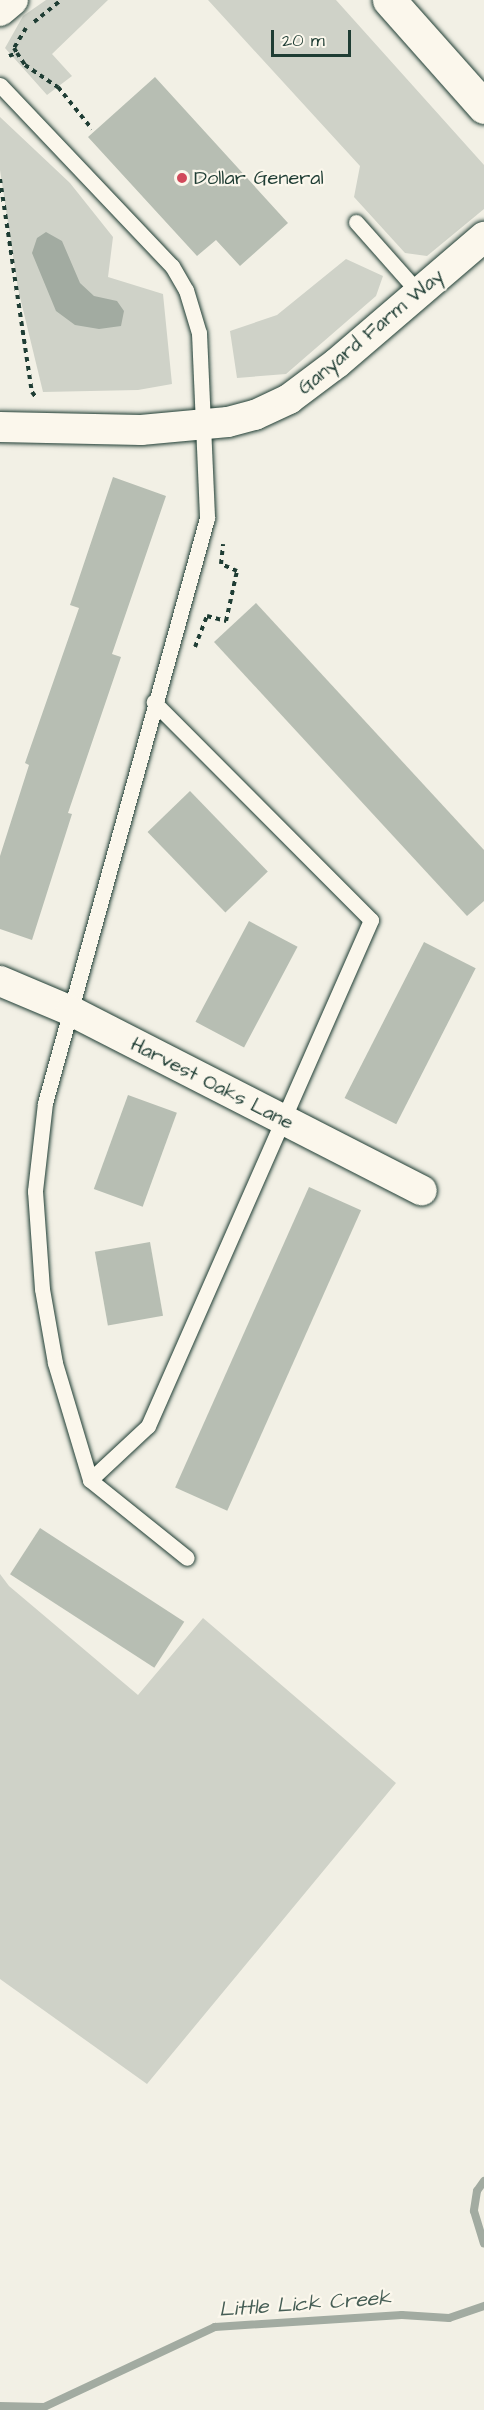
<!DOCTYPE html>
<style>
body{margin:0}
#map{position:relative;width:484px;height:2410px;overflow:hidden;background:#f2f0e5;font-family:"Architects Daughter",sans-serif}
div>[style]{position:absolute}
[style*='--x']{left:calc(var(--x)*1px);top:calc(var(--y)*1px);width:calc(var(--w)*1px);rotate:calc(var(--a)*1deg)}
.green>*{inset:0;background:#cfd2c8}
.water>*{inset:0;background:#a2aba1}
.stream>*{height:8px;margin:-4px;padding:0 4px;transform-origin:4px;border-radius:4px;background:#a2aba1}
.building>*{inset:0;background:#b7beb3;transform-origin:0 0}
.path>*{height:4px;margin-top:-2px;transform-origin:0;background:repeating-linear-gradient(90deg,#1f3d34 0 4.5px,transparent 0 9px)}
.roads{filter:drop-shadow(0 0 2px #1f3d34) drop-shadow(0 0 2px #1f3d34)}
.lane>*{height:15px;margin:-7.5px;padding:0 7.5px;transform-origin:7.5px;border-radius:7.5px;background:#fbf7ec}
.street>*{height:30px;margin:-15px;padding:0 15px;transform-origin:15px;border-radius:15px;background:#fbf7ec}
.highway>*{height:33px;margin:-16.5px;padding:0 16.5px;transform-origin:16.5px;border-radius:16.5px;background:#fbf7ec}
.dots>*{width:16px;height:16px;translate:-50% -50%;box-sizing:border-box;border:3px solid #fbf7ec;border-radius:50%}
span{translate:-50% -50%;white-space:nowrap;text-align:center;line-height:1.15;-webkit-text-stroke:4.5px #fbf7ec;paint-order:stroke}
.poi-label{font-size:20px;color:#1f3d34}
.left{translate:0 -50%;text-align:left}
.street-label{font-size:20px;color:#1f3d34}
.water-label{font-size:21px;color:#465e55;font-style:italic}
.scale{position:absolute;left:271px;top:30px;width:80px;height:27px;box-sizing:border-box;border:3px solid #1f3d34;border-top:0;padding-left:8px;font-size:18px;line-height:21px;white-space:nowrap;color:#1f3d34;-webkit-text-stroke:4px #fbf7ec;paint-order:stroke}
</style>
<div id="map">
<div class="green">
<i style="clip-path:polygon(46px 0,108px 0,52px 54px,72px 76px,47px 95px,5px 48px,23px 16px)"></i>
<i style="clip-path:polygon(208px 0,336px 0,484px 165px,484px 209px,427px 256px,405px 253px,354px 197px,360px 166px)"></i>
<i style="clip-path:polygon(0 117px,70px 183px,113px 237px,108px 277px,163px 294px,172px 384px,138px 390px,43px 392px,18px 289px,0 170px)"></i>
<i style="clip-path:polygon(346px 259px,383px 276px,376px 296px,286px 374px,237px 378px,230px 331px,277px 315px)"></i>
<i style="clip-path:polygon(0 1574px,9px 1586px,138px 1695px,203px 1618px,396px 1783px,147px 2084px,0 1979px)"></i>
</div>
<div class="water">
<i style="clip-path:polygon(46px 232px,62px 241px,80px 283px,94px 296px,117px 301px,124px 311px,121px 326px,99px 329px,75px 325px,56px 311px,32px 253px,37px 238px)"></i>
</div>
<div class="stream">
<i style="--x:484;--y:2181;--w:12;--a:125"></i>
<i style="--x:477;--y:2191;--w:20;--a:99"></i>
<i style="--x:474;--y:2211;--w:34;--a:73"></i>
<i style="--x:0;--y:2406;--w:44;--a:1.3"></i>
<i style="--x:44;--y:2407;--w:189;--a:-25.1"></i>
<i style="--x:215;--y:2327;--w:187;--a:-3.7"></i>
<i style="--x:402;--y:2315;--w:47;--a:3.7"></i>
<i style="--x:449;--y:2318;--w:37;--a:-19"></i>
</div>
<div class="building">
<i style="clip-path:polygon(155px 77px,288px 223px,240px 266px,216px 240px,197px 256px,88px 137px)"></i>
<i style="clip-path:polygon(113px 477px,166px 496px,112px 654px,121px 657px,68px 813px,72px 814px,32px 940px,0 929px,0 856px,29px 765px,25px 763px,79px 608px,70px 605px)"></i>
<i style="clip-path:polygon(256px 603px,484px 850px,484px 901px,467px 916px,214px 642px)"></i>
<i style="left:190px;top:791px;width:112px;height:59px;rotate:46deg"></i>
<i style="left:249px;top:921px;width:55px;height:114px;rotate:28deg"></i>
<i style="left:424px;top:942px;width:58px;height:175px;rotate:27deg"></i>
<i style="left:128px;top:1095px;width:52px;height:100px;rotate:20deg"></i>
<i style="left:309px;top:1187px;width:57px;height:329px;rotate:24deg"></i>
<i style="left:150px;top:1242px;width:75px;height:56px;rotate:80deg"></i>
<i style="left:40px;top:1528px;width:172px;height:55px;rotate:33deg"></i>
</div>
<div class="path">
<i style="--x:34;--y:22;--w:35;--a:-39"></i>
<i style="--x:26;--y:28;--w:23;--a:121"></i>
<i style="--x:14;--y:48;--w:6;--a:59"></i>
<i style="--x:17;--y:53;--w:14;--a:56"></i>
<i style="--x:25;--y:65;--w:40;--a:34"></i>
<i style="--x:58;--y:87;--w:54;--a:51"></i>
<i style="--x:9;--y:56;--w:9;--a:-21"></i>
<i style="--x:0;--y:179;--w:215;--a:81.5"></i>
<i style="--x:32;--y:392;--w:5;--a:53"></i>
<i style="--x:195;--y:647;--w:33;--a:-69"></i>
<i style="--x:207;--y:616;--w:20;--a:15"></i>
<i style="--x:226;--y:621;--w:51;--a:-77.6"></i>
<i style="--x:237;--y:571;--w:17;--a:-156"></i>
<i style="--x:221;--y:564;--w:20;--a:-84"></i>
</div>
<div class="roads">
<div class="lane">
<i style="--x:0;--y:85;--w:250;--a:46.5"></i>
<i style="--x:172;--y:266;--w:28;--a:60"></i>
<i style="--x:186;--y:290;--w:45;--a:73.2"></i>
<i style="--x:199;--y:333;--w:185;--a:87.5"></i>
<i style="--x:207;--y:518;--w:607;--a:105.48"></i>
<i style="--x:45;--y:1103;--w:89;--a:96.5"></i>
<i style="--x:35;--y:1191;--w:98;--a:85.9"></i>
<i style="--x:42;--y:1289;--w:75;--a:80"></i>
<i style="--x:55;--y:1363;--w:122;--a:73.3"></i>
<i style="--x:90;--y:1480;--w:124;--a:38.8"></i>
<i style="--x:356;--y:222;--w:95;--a:48.4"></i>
<i style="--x:90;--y:1480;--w:79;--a:-43"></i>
<i style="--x:148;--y:1426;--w:553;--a:-66.22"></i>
<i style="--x:371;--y:920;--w:308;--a:-134.9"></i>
</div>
<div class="street">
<i style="--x:0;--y:11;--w:17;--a:-40"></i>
<i style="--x:0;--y:427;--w:141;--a:1.2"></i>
<i style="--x:141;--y:430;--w:87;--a:-5.3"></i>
<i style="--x:228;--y:422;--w:28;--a:-15"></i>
<i style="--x:255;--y:415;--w:38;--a:-25"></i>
<i style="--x:289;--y:399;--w:60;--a:-36.9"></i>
<i style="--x:337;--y:363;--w:194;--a:-40.6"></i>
<i style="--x:0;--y:981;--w:77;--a:22.9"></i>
<i style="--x:71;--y:1011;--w:394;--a:27.1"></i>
</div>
<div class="highway">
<i style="--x:389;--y:0;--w:143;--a:48.4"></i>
</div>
</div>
<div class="dots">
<i style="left:182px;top:178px;background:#d1495b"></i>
</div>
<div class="poi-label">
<span class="left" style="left:194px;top:178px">Dollar General</span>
</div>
<div class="street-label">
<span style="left:371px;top:332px;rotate:-40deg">Ganyard Farm Way</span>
<span style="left:212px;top:1084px;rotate:27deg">Harvest Oaks Lane</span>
</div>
<div class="water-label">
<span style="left:305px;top:2304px;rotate:-4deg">Little Lick Creek</span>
</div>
<div class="scale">20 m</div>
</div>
